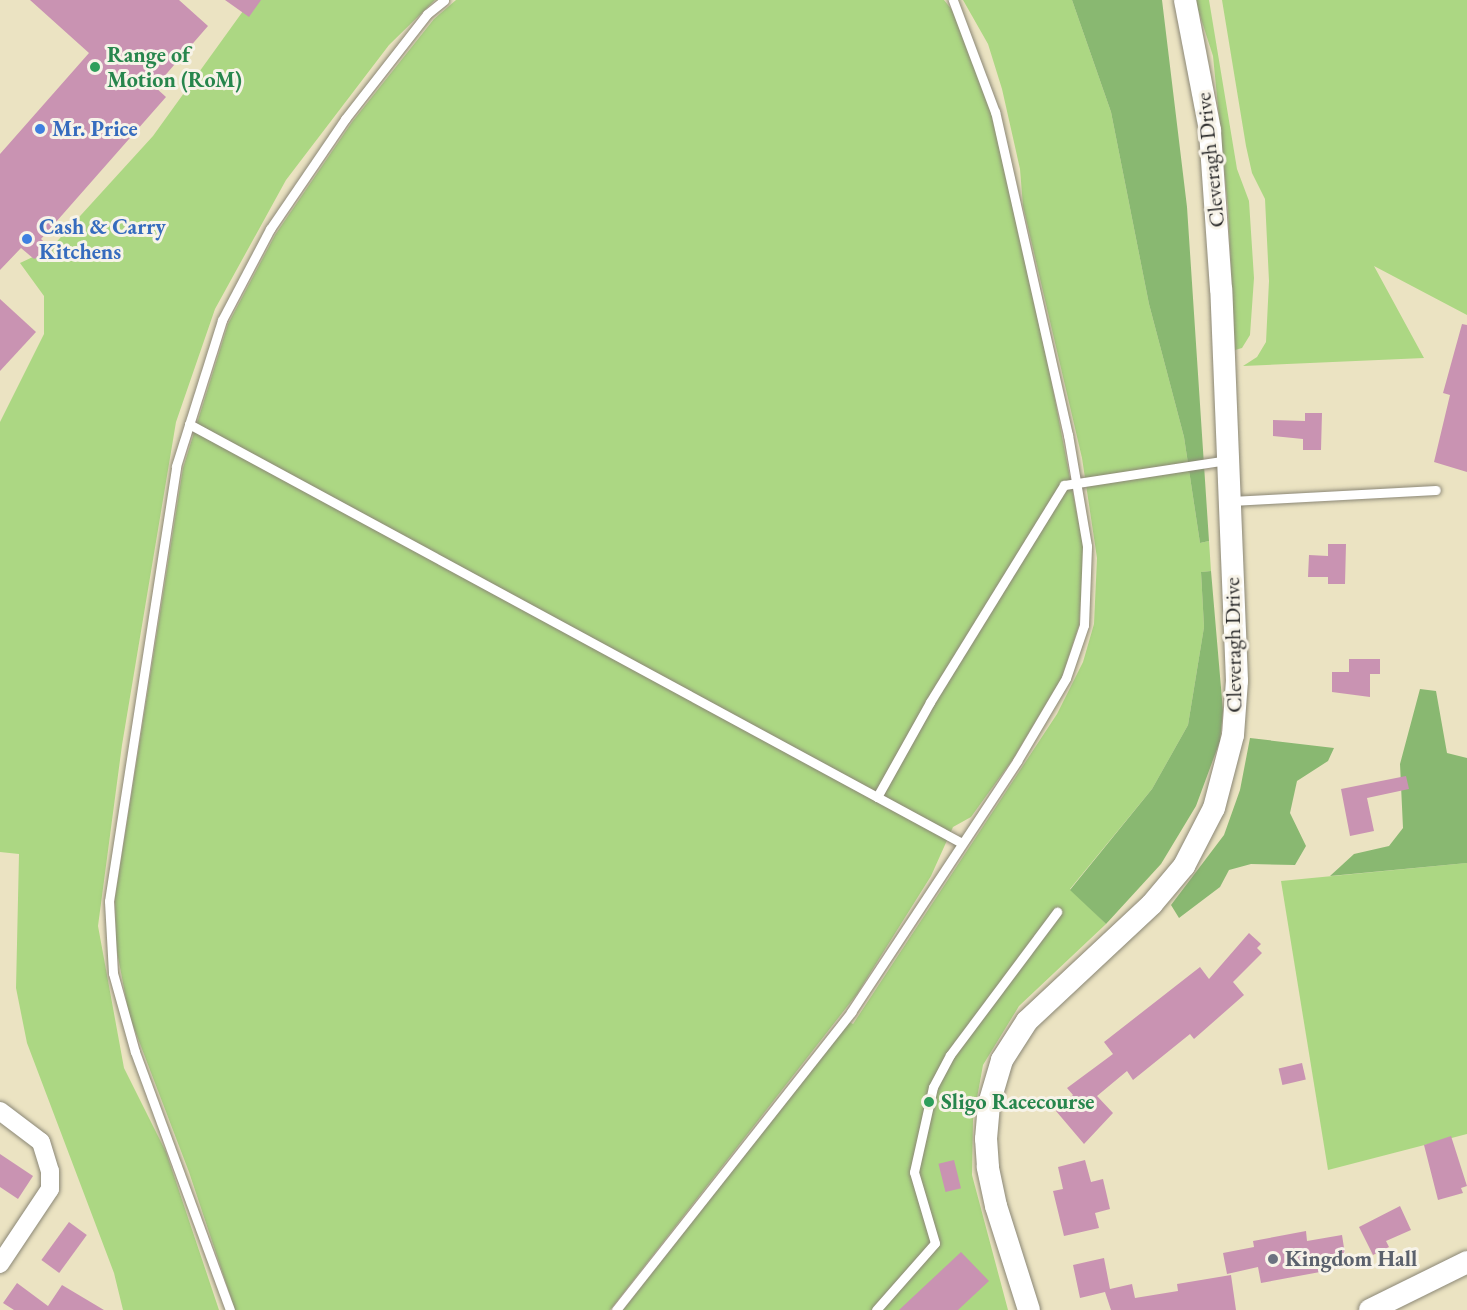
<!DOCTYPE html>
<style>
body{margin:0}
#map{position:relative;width:1467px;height:1310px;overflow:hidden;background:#ebe3c2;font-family:"EB Garamond",serif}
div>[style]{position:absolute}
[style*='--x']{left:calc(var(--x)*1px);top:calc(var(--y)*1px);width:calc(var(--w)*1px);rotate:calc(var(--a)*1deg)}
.green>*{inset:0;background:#acd783}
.forest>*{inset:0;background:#89b871}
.building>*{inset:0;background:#c993b2;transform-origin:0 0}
.roads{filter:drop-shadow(0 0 2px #8b8776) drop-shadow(0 0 2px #8b8776)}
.service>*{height:9px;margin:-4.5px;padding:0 4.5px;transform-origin:4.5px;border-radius:4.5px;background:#fff}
.minor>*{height:18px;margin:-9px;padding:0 9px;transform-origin:9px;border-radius:9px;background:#fff}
.tertiary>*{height:22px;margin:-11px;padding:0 11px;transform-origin:11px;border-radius:11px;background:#fff}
.dots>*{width:16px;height:16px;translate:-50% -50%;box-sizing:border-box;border:3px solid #f7f3e8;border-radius:50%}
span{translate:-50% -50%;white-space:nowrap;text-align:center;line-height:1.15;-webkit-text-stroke:6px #f7f3e8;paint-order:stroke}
.leisure-label{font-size:22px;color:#27864d;font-weight:700}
.left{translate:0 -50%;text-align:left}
.shop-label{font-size:22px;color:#366cbe;font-weight:700}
.street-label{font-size:22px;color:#2b2b2b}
.worship-label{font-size:22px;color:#5b616d;font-weight:700}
</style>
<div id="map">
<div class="green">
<i style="clip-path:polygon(251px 0,435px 0,389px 45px,286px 180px,215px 309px,176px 422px,122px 745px,98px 926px,124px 1068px,166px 1152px,219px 1310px,123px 1310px,114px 1273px,27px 1043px,16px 988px,19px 854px,0 852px,0 422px,44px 334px,44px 296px,20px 263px,50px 249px,153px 136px)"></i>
<i style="clip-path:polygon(456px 0,944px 0,956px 15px,992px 112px,1050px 374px,1084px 551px,1079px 625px,1062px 677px,1013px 759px,971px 817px,953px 827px,931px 876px,857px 994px,610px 1310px,235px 1310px,189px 1172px,129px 1015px,116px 946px,115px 898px,183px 468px,228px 324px,275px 235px,352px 122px,434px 19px)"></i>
<i style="clip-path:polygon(963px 0,1072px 0,1111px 112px,1149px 304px,1184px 437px,1200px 543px,1209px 541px,1211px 571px,1201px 572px,1204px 627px,1188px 725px,1152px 789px,1070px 889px,1106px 924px,1019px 1006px,983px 1065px,973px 1120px,972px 1175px,1008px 1310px,623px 1310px,849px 1022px,853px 1024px,1057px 714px,1083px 662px,1094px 624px,1097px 558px,1082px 458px,1023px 206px,1020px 169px,1002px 89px,988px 44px)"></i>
<i style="clip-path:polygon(1195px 0,1209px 0,1237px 169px,1249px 201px,1254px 278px,1250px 335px,1242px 348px,1235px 350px,1228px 208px,1213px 56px)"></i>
<i style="clip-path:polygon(1222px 0,1467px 0,1467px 315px,1374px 266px,1424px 358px,1243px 366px,1257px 357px,1266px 342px,1269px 281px,1265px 199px,1252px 173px,1246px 146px)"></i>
<i style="clip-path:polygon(1467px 863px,1467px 1134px,1328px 1170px,1281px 881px)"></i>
</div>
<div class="forest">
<i style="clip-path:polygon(1072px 0,1162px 0,1187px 207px,1209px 541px,1200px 543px,1184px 437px,1149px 304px,1111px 112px)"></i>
<i style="clip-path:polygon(1211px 571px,1223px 711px,1220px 741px,1196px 806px,1161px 864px,1106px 924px,1070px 890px,1152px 789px,1188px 725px,1204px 627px,1201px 572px)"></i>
<i style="clip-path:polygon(1420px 689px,1436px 691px,1447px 753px,1467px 758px,1467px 863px,1330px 876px,1354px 854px,1389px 846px,1403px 828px,1400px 764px)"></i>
<i style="clip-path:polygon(1250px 738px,1334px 748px,1328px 761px,1297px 781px,1290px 813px,1306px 846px,1295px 865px,1251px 864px,1229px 870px,1220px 887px,1179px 918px,1171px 905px,1224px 835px,1240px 790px)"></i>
</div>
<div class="building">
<i style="clip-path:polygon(30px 0,179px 0,208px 26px,155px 87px,166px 97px,41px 239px,53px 250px,34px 259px,21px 248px,0 270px,0 154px,89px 53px)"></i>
<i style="clip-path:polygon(225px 0,261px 0,249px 17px)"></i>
<i style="clip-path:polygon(0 299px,36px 332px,0 371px)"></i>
<i style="clip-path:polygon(1462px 324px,1467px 325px,1467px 472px,1434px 462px,1450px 395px,1443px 393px)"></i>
<i style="clip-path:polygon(1305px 413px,1322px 413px,1321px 450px,1303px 450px,1303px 439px,1273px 436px,1273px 420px,1305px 421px)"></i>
<i style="clip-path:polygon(1328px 544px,1346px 544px,1345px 584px,1328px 584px,1328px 577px,1308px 577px,1309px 555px,1328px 556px)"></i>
<i style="clip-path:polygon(1349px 659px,1380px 659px,1380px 674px,1370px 674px,1370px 697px,1332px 692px,1332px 672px,1349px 672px)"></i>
<i style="clip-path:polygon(1406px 776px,1409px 789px,1367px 798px,1374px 831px,1350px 836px,1341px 789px)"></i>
<i style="clip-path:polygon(1249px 933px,1261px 944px,1257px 948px,1262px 953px,1233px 982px,1244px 995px,1194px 1039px,1190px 1034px,1133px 1080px,1127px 1071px,1097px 1096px,1113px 1113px,1084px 1144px,1056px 1111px,1073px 1095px,1067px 1088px,1113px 1054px,1104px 1042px,1200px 967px,1209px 979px)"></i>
<i style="left:1302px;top:1063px;width:17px;height:24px;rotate:77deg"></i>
<i style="clip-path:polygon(1451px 1136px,1467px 1186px,1461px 1188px,1463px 1193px,1438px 1200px,1424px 1145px)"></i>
<i style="clip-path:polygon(0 1154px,33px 1176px,18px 1199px,0 1187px)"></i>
<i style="left:954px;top:1160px;width:29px;height:16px;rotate:76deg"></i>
<i style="clip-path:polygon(1085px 1160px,1091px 1182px,1103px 1179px,1110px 1209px,1095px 1213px,1099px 1228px,1064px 1236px,1053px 1191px,1063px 1189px,1058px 1167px)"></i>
<i style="clip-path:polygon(1400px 1206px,1411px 1230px,1386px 1241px,1389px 1247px,1373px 1255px,1359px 1227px)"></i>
<i style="left:69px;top:1222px;width:22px;height:47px;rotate:36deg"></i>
<i style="clip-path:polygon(1306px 1231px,1307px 1241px,1342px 1235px,1347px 1267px,1261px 1283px,1258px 1267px,1227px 1274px,1223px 1253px,1254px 1247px,1253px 1241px)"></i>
<i style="clip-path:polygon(961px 1252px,989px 1281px,958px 1310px,899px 1310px)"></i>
<i style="clip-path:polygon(1104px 1258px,1110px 1289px,1132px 1284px,1135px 1298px,1178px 1291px,1177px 1284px,1231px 1275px,1236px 1310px,1111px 1310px,1105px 1292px,1080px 1298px,1073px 1265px)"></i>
<i style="clip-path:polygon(17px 1283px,48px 1306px,62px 1285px,104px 1310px,14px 1310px,3px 1303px)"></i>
</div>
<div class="roads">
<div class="service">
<i style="--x:189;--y:424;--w:877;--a:28.46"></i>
<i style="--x:1231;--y:501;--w:205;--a:-3.1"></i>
<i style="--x:877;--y:797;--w:109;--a:-60.8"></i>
<i style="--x:930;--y:702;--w:255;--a:-58.3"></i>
<i style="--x:1064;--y:485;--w:165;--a:-8.7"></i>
<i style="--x:230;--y:1310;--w:275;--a:-110.2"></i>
<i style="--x:135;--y:1052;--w:82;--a:-105.6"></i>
<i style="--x:113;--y:973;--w:72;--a:-93.2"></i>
<i style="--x:109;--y:901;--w:440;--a:-81.2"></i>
<i style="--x:176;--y:466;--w:153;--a:-72.5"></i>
<i style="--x:222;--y:320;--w:103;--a:-62.2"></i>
<i style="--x:270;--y:229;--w:133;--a:-55.7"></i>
<i style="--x:345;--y:119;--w:133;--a:-52"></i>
<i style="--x:427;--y:14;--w:22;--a:-39"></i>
<i style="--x:616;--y:1310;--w:380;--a:-51.7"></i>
<i style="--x:851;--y:1012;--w:301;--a:-56.5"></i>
<i style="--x:1017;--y:761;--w:96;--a:-59.4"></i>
<i style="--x:1066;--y:678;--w:56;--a:-71.2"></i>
<i style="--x:1084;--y:625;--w:79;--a:-87.8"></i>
<i style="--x:1087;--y:546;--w:113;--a:-99.7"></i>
<i style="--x:1068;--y:435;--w:331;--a:-102.7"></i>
<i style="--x:995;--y:112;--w:120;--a:-110.6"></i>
<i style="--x:876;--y:1310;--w:89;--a:-48.6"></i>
<i style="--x:935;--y:1243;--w:74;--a:-106.5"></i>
<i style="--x:914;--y:1172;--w:87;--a:-77.4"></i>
<i style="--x:933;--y:1087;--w:36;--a:-62"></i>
<i style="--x:950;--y:1055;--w:179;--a:-53.2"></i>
</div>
<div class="minor">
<i style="--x:0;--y:1111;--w:51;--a:37.1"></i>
<i style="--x:41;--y:1142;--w:30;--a:73"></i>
<i style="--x:50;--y:1171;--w:18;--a:90"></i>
<i style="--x:50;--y:1189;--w:90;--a:123.7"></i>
</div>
<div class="tertiary">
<i style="--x:1029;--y:1310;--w:109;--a:-107.6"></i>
<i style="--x:996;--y:1206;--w:40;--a:-102"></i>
<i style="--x:988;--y:1167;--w:28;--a:-94"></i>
<i style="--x:986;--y:1139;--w:35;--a:-85"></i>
<i style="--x:989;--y:1104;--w:46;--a:-73.5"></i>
<i style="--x:1002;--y:1060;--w:46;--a:-57.3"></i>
<i style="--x:1027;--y:1021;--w:171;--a:-43.1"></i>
<i style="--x:1152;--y:904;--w:50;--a:-49.9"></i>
<i style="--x:1184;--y:866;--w:65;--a:-62.7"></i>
<i style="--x:1214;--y:808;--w:75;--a:-75.4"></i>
<i style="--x:1233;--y:735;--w:54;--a:-85.8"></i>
<i style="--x:1237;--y:681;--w:392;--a:-92.3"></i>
<i style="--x:1221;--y:289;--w:159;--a:-94"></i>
<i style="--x:1210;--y:130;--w:132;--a:-100.9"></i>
<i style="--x:1370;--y:1310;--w:108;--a:-26.3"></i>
</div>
</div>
<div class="dots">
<i style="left:95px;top:67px;background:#2e9e5b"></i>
<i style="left:40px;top:129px;background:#3f7fe0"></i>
<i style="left:27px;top:239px;background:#3f7fe0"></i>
<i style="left:929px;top:1102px;background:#2e9e5b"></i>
<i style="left:1273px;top:1259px;background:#6b7280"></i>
</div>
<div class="leisure-label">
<span class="left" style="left:107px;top:67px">Range of<br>Motion (RoM)</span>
<span class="left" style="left:941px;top:1102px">Sligo Racecourse</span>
</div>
<div class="shop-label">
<span class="left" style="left:52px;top:129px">Mr. Price</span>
<span class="left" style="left:39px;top:239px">Cash &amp; Carry<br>Kitchens</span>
</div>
<div class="street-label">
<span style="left:1210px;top:160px;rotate:-96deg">Cleveragh Drive</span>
<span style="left:1233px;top:645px;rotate:-91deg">Cleveragh Drive</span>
</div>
<div class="worship-label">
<span class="left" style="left:1285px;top:1259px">Kingdom Hall</span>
</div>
</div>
